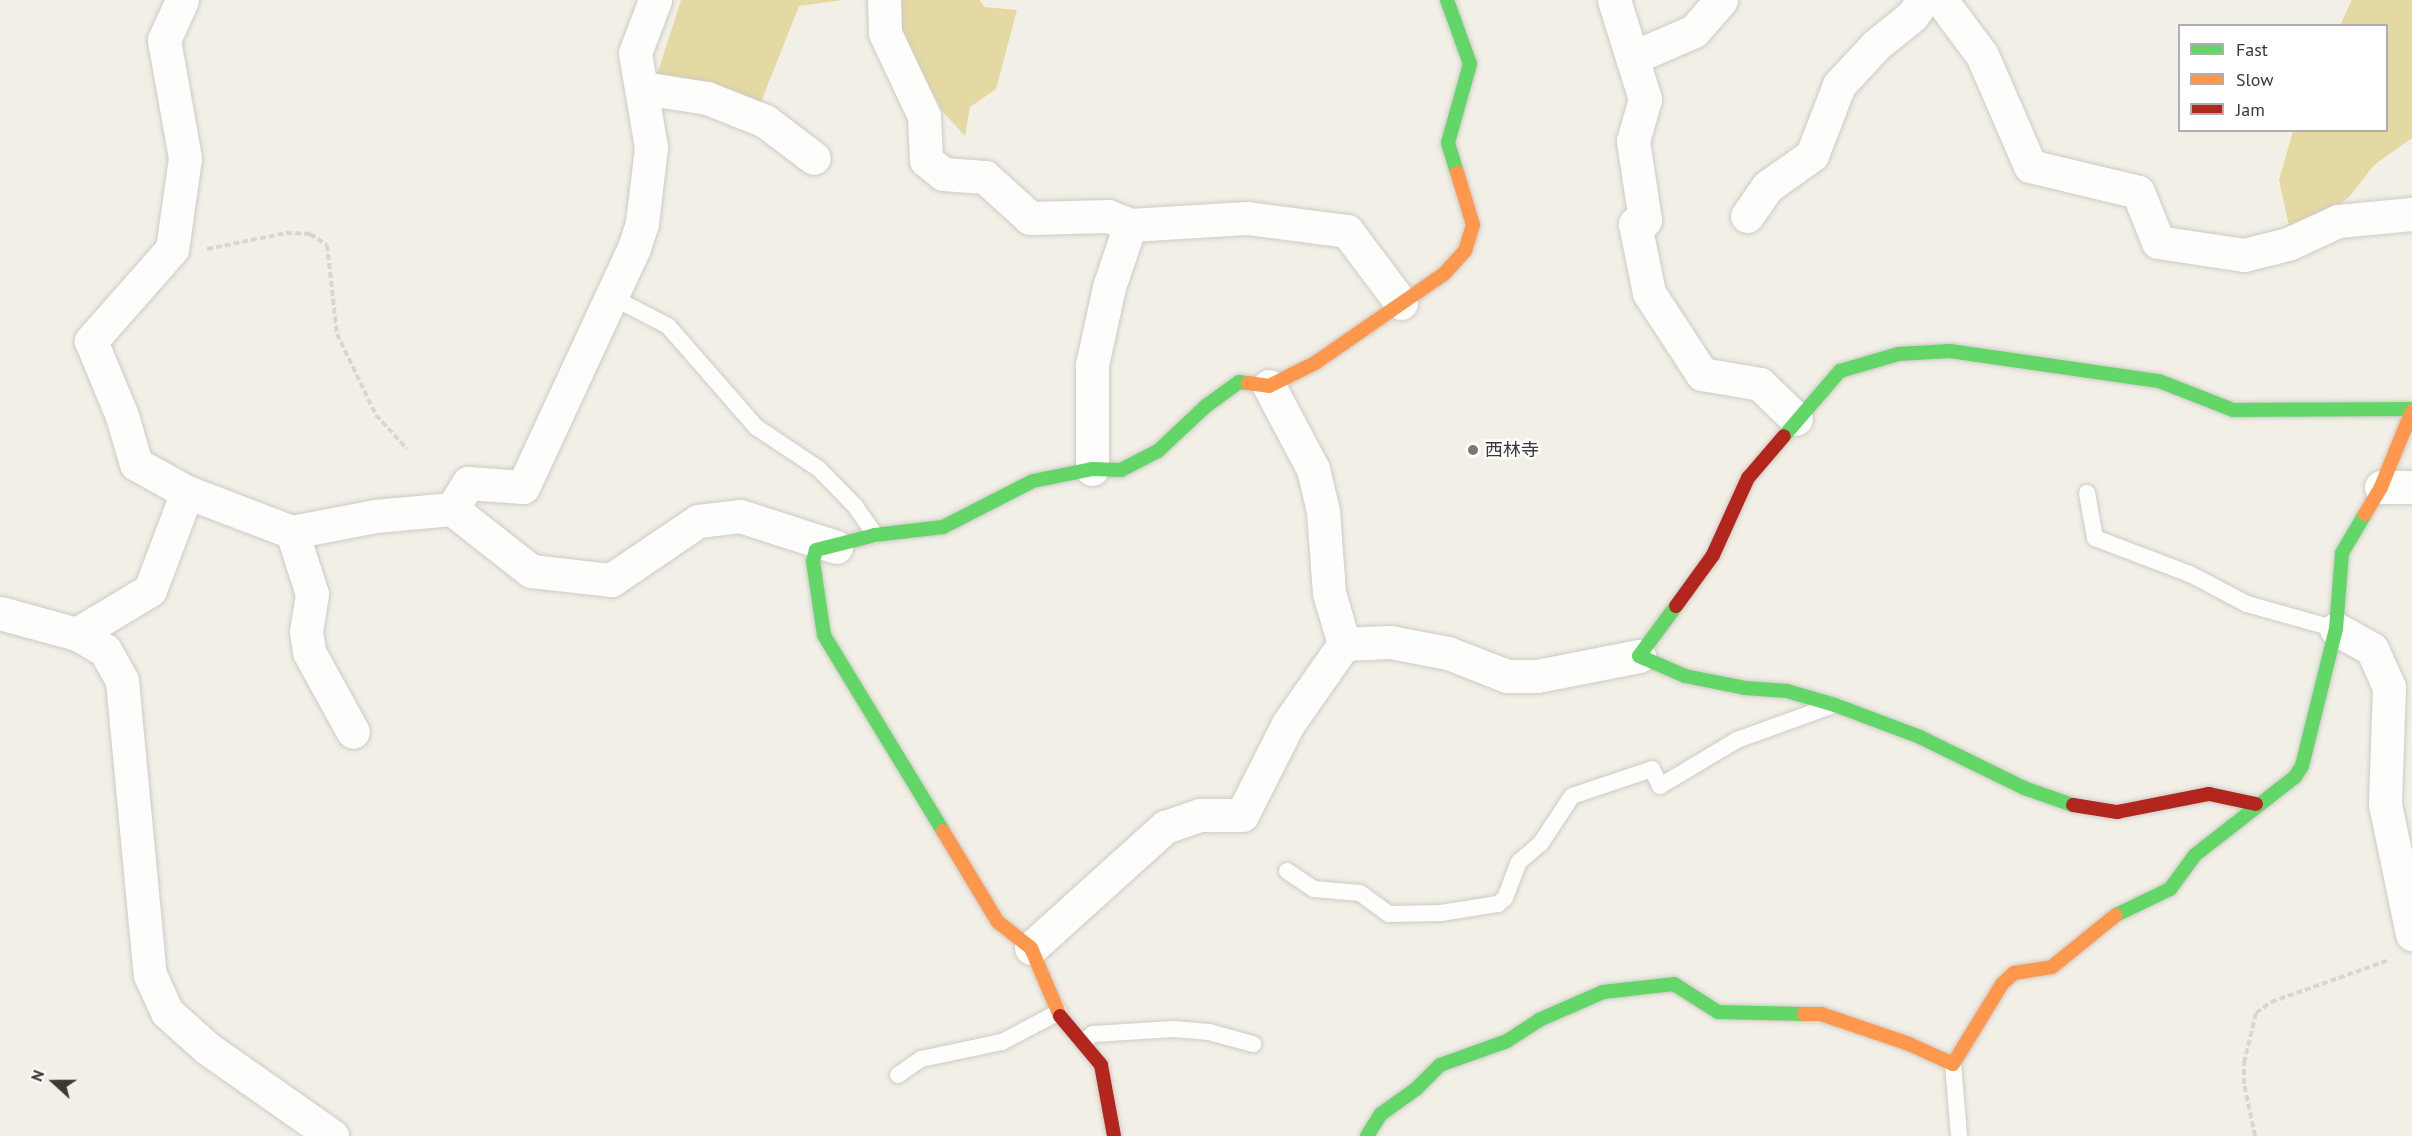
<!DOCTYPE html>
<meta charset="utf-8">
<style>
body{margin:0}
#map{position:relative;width:2412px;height:1136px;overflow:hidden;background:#f2efe7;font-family:"PT Sans","Noto Sans JP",sans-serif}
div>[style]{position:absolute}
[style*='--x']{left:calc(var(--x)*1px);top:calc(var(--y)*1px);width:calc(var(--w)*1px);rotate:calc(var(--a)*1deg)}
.forest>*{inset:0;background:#e4d8a3}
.path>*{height:4px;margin-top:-2px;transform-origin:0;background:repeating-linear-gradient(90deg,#d6d6d3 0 6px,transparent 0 9px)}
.roads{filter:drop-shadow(0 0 2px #cdcbc5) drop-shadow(0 0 2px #cdcbc5)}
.lane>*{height:16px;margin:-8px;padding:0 8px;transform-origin:8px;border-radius:8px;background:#fdfdfb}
.street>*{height:33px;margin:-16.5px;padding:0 16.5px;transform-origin:16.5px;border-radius:16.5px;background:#fdfdfb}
.fast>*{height:14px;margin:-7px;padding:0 7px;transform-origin:7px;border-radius:7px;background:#63d668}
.slow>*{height:14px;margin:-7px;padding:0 7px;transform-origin:7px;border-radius:7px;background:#ff974d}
.jam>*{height:14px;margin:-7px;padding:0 7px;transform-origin:7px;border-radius:7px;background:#b3261e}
.dots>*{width:16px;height:16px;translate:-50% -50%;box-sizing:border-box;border:3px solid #fff;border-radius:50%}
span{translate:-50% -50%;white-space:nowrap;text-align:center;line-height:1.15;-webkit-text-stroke:5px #fff;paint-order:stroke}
.poi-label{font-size:18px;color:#393832}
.left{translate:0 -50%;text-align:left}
.legend{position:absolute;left:2178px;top:24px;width:210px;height:108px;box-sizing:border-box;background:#fff;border:2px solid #b0afad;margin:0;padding:8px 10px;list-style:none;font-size:18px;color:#393832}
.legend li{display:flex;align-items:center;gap:12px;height:30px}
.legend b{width:30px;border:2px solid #b0afad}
.north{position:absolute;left:24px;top:1052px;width:60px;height:60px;-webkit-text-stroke:4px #fff;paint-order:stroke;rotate:291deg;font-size:16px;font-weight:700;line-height:24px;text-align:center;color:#393832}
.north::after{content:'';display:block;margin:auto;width:21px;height:27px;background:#393832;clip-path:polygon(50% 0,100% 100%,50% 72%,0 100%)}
</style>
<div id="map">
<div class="forest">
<i style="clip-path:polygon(681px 0,843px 0,799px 6px,761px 102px,657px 75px)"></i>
<i style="clip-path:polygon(897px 0,980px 0,984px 7px,1017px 10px,996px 89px,970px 107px,965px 136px,943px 112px,901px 35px)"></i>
<i style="clip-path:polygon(2352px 0,2412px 0,2412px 138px,2374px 165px,2350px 196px,2293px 244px,2279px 180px,2293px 131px,2386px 130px,2386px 26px,2340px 25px)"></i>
</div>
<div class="path">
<i style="--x:207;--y:249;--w:81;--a:-11.4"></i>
<i style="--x:286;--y:233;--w:24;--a:2"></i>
<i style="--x:310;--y:234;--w:20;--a:33"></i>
<i style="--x:327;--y:245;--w:90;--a:83.6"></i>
<i style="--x:337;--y:334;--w:90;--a:64.3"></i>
<i style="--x:376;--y:415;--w:46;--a:47.6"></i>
<i style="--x:2255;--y:1136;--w:53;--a:-101.9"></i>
<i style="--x:2244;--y:1084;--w:21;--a:-90"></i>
<i style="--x:2244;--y:1063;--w:51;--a:-76.5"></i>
<i style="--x:2256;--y:1013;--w:19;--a:-36"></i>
<i style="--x:2271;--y:1002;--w:125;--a:-19.6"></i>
</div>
<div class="roads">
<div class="lane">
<i style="--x:612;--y:297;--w:63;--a:27.4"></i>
<i style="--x:668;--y:326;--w:134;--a:48.9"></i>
<i style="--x:756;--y:427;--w:76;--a:33.7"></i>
<i style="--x:819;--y:469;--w:52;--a:45.8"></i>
<i style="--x:855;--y:506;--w:35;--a:55"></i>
<i style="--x:2087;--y:493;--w:46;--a:79.9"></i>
<i style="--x:2095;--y:538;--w:102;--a:20.8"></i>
<i style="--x:2190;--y:574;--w:64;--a:27.8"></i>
<i style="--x:2247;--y:604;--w:92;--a:15.7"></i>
<i style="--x:1287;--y:871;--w:32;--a:34"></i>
<i style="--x:1314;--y:889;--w:46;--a:5"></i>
<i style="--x:1360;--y:893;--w:36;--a:36"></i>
<i style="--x:1389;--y:914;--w:52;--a:-1.1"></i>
<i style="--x:1441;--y:913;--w:58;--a:-9"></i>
<i style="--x:1498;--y:904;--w:9;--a:-41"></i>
<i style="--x:1505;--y:898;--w:39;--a:-69"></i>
<i style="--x:1519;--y:862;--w:29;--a:-41"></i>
<i style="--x:1541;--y:843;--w:56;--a:-56.6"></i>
<i style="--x:1572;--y:796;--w:84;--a:-18.6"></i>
<i style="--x:1652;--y:769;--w:19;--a:65"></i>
<i style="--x:1660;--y:786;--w:90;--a:-30.9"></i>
<i style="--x:1737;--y:740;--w:97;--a:-19.9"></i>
<i style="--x:1083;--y:1042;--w:13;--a:-39"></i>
<i style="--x:1093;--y:1034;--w:81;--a:-3.5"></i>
<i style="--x:1174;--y:1029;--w:35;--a:5"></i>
<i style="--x:1209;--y:1032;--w:46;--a:15.3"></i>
<i style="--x:1953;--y:1064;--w:72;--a:85.2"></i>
<i style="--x:898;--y:1075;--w:28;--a:-35"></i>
<i style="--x:921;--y:1059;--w:83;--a:-11.9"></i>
<i style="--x:1002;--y:1042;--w:64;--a:-27.8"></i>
</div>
<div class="street">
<i style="--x:182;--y:0;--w:44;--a:114.2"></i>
<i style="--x:164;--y:40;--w:120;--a:79.9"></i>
<i style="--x:185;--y:158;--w:92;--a:98.1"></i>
<i style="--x:172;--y:249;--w:123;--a:131.4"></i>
<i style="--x:91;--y:341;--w:81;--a:67.5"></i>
<i style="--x:122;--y:416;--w:50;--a:73.7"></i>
<i style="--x:136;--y:464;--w:58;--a:28.8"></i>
<i style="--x:187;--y:492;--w:112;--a:20.9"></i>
<i style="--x:292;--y:532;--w:85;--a:-10.9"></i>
<i style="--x:375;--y:516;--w:77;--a:-5.2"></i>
<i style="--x:452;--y:509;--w:100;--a:38.1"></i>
<i style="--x:531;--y:571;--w:81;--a:6.4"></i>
<i style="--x:611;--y:580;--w:105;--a:-34.1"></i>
<i style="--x:698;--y:521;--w:42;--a:-6.8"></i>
<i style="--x:740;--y:516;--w:101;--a:17.9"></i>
<i style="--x:884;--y:0;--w:33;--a:88"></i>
<i style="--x:885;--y:33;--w:92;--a:64.8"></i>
<i style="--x:924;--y:116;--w:44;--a:87.4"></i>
<i style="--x:926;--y:160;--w:22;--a:39"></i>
<i style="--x:943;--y:174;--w:42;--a:4.1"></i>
<i style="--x:985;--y:177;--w:61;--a:42.3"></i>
<i style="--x:1030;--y:218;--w:78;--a:-1.5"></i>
<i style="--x:1108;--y:216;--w:24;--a:22"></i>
<i style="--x:1130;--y:225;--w:65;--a:108.7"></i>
<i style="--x:1109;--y:287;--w:80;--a:102.3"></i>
<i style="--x:1092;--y:365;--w:104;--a:90"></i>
<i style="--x:1614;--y:0;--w:104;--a:72.6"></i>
<i style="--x:1645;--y:99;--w:44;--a:105.9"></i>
<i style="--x:1633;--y:141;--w:80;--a:81.4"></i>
<i style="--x:1645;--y:220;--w:11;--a:158"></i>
<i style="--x:1635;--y:224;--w:70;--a:78.5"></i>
<i style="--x:1649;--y:293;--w:97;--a:56.8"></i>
<i style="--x:1702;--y:374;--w:59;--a:9.8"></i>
<i style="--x:1760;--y:384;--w:50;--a:44.2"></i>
<i style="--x:1941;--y:0;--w:69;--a:53.3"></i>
<i style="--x:1982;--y:55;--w:121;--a:66.6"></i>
<i style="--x:2030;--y:166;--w:111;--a:13.5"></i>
<i style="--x:2138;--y:192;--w:54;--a:68.2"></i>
<i style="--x:2158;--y:242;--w:87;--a:8.6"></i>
<i style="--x:2244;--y:255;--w:45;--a:-14"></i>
<i style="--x:2288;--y:244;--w:55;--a:-24.7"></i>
<i style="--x:2338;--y:221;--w:74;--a:-5.4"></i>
<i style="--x:1632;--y:58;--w:68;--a:-23.5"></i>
<i style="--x:1694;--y:31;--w:41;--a:-48.9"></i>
<i style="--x:643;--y:88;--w:65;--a:8.9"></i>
<i style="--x:707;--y:98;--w:62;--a:21.6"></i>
<i style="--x:765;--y:121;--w:61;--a:37.1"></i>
<i style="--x:1747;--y:216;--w:35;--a:-55"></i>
<i style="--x:1767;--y:187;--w:55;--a:-35.4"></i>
<i style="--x:1812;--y:155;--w:75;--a:-68.9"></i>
<i style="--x:1839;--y:85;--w:54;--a:-47.2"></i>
<i style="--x:1876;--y:45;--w:46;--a:-38.9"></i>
<i style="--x:1912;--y:16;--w:19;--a:-55"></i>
<i style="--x:1130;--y:225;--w:117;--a:-3.4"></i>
<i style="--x:1247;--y:218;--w:101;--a:7.4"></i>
<i style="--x:1347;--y:231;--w:90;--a:53.1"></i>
<i style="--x:1269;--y:386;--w:94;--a:62.1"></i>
<i style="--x:1313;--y:469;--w:43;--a:76.6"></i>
<i style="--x:1323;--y:511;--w:82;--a:85.8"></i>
<i style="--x:1329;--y:593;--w:53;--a:73.6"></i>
<i style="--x:2381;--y:487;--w:31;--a:0"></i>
<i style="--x:452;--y:509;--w:31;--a:-58"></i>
<i style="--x:468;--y:483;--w:55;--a:4.2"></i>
<i style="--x:523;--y:487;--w:264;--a:-65.1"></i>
<i style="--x:634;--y:248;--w:26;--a:-72"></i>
<i style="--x:642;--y:223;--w:77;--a:-83.2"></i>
<i style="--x:651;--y:147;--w:95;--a:-99.7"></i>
<i style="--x:635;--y:53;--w:57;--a:-69.3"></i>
<i style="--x:292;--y:532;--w:65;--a:72.1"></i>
<i style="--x:312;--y:594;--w:38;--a:99"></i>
<i style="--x:306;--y:632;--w:20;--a:81"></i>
<i style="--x:309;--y:652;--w:91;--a:61.2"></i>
<i style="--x:0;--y:613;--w:80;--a:15.3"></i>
<i style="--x:77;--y:634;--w:32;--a:30"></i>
<i style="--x:105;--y:650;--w:35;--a:61"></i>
<i style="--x:122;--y:681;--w:295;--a:84.6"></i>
<i style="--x:150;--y:975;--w:41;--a:65.3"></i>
<i style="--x:167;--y:1012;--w:54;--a:42"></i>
<i style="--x:207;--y:1048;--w:153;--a:35.1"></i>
<i style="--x:2336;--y:629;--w:41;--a:29.1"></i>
<i style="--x:2372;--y:649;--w:42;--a:65.9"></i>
<i style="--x:2389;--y:687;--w:117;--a:92"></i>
<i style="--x:2385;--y:804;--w:133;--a:78.3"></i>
<i style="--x:77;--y:634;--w:85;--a:-31.1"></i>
<i style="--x:150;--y:590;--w:105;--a:-69.3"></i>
<i style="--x:1031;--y:948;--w:181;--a:-42.1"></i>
<i style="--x:1165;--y:827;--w:37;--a:-19"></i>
<i style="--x:1200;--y:815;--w:42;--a:0"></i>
<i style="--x:1242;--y:815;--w:102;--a:-63.2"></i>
<i style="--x:1288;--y:724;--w:98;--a:-55"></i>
<i style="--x:1344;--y:644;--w:46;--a:-2.5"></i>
<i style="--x:1390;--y:642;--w:59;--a:10.7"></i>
<i style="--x:1448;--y:653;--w:63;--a:21.3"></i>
<i style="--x:1507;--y:676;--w:30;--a:0"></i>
<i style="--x:1537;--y:676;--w:104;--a:-11.1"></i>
</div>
<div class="fast">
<i style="--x:1447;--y:0;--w:68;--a:70.2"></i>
<i style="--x:1470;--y:64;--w:82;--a:105.6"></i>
<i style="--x:1448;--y:143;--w:30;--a:73"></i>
<i style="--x:1784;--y:436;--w:86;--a:-49.3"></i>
<i style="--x:1840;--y:371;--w:60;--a:-16.3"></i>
<i style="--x:1898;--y:354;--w:52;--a:-3.3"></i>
<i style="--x:1950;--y:351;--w:211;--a:8.2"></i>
<i style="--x:2159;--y:381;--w:79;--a:21.4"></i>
<i style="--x:2233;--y:410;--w:179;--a:-0.3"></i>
<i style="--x:1676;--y:606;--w:62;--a:126.5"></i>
<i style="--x:1639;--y:656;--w:50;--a:23.5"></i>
<i style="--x:1685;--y:676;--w:61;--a:11.3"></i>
<i style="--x:1745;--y:688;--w:42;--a:4.1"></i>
<i style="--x:1787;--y:691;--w:50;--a:16.3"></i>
<i style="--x:1835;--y:705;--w:91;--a:20.6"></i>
<i style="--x:1920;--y:737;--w:116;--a:26.1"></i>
<i style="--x:2024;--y:788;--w:52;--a:19.1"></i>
<i style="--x:943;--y:831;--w:229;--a:-121.3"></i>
<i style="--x:824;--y:635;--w:75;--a:-98.5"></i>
<i style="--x:813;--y:561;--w:11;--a:-75"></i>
<i style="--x:816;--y:550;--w:61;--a:-14.3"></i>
<i style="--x:875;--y:535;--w:68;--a:-6.7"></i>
<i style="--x:943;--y:527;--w:101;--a:-27.1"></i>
<i style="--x:1033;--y:481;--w:60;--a:-11.5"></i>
<i style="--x:1092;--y:469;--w:29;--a:2"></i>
<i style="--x:1121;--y:470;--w:42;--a:-27.2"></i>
<i style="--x:1158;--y:451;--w:66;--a:-43.2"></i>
<i style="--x:1206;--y:406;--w:41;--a:-36"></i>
<i style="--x:1239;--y:382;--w:9;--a:6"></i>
<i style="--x:2116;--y:915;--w:60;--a:-25.7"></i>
<i style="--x:2170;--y:889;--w:42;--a:-53.7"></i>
<i style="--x:2195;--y:855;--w:127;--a:-38"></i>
<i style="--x:2295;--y:777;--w:13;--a:-58"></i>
<i style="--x:2302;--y:766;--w:141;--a:-76.1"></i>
<i style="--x:2336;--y:629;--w:76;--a:-85.5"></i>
<i style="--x:2342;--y:553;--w:45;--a:-59.5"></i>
<i style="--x:1367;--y:1136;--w:26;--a:-58"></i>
<i style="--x:1381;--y:1114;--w:43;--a:-35.5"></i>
<i style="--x:1416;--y:1089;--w:34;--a:-45"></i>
<i style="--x:1440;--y:1065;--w:71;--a:-19.7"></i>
<i style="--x:1507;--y:1041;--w:38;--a:-33"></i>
<i style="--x:1539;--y:1020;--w:70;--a:-23.6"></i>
<i style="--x:1603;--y:992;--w:71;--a:-6.4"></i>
<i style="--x:1674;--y:984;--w:52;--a:32.5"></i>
<i style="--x:1718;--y:1012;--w:86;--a:1.3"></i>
</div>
<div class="slow">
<i style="--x:1248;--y:383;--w:21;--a:8"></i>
<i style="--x:1269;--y:386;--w:51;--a:-26.6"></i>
<i style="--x:1315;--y:363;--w:157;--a:-34.6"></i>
<i style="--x:1444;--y:274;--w:31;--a:-48"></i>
<i style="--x:1465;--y:251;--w:27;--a:-73"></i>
<i style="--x:1473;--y:225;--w:55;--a:-106.8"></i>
<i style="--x:2365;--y:514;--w:31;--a:-59"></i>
<i style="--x:2381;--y:487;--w:82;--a:-67.8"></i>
<i style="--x:943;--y:831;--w:106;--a:58.9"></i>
<i style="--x:998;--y:922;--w:42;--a:38.2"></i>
<i style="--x:1031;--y:948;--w:74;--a:66.9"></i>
<i style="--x:1804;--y:1014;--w:17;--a:0"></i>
<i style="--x:1821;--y:1014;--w:93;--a:18.8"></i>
<i style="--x:1909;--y:1044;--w:48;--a:24.4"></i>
<i style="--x:1953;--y:1064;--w:94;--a:-58.5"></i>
<i style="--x:2002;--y:984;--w:16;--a:-43"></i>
<i style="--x:2014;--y:973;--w:38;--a:-9"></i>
<i style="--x:2052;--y:967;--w:82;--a:-39.1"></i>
</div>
<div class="jam">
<i style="--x:1676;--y:606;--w:63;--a:-54"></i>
<i style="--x:1713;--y:555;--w:85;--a:-65.6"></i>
<i style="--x:1748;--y:478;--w:55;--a:-49.4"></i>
<i style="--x:2073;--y:805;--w:45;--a:9"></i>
<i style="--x:2117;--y:812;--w:94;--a:-11.1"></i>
<i style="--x:2209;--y:794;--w:48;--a:12"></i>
<i style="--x:1060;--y:1016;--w:64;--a:50.1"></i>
<i style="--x:1101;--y:1065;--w:72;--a:79.6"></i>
</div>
</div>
<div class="dots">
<i style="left:1473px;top:450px;background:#7a7871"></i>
</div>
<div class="poi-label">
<span class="left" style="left:1485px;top:450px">西林寺</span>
</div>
<ul class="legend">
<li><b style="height:8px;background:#63d668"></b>Fast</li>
<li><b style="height:8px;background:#ff974d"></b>Slow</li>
<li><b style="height:8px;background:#b3261e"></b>Jam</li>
</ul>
<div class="north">N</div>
</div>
